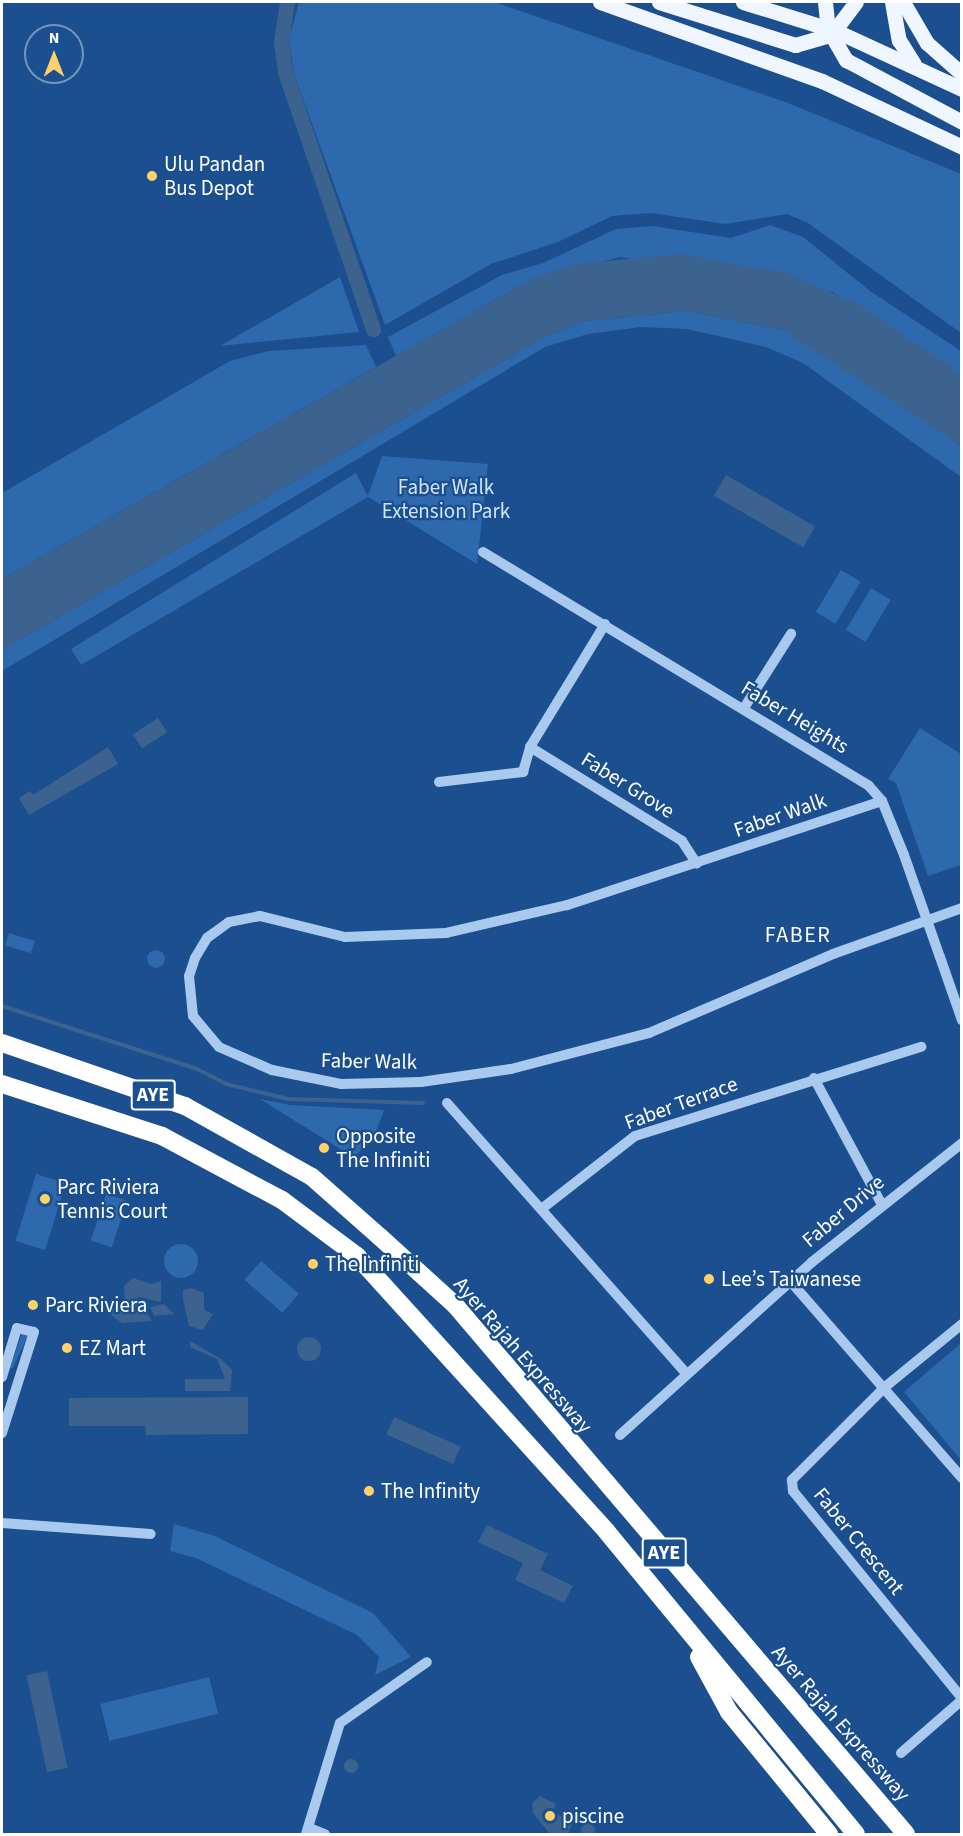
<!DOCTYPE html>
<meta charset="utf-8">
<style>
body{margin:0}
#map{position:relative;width:963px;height:1836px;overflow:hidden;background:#1b4f8f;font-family:"Source Sans 3",sans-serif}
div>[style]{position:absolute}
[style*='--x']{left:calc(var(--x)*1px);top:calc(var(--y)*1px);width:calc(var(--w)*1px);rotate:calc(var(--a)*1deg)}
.green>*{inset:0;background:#2e69ad;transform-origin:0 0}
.round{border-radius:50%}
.water>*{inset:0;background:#3c6290;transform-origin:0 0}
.stream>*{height:4px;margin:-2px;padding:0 2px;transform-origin:2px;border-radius:2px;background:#3c6290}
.canal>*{height:15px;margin:-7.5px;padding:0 7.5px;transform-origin:7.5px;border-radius:7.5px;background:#3c6290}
.minor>*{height:10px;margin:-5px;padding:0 5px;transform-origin:5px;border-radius:5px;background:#a9c9ee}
.major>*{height:15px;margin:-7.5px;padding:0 7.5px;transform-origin:7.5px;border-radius:7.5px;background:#f0f6ff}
.highway>*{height:18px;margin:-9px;padding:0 9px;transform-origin:9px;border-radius:9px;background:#fff}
.minor-bridge>*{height:10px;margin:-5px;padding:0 5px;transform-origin:5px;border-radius:5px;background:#a9c9ee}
.dots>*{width:16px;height:16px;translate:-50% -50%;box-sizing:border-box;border:3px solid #1b4f8f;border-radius:50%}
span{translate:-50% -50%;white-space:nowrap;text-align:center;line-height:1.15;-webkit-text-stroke:4.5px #1b4f8f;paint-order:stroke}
.shield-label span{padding:2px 4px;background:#1b4f8f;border:2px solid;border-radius:4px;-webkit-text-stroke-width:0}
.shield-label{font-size:20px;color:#fff;font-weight:700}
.poi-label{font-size:21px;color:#fff}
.left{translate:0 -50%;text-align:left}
.park-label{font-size:21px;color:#cfe3fa}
.street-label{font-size:21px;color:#fff}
.neighbourhood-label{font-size:22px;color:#fff;letter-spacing:1.5px}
.frame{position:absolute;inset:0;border:3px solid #fff;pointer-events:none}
.north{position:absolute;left:24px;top:24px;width:60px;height:60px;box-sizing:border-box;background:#1b4f8f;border:2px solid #7695bc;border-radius:50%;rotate:0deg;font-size:16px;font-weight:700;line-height:24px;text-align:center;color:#fff}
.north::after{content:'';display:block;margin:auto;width:21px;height:27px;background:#ffd166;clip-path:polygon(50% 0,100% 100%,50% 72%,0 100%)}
</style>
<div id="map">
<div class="green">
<i style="clip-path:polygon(299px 2px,494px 2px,788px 103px,961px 174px,961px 333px,808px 223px,787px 214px,725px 224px,651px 213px,612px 216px,558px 242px,491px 264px,385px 325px,294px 74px,289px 39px)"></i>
<i style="clip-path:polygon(770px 225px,803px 237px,870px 291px,961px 351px,961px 374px,833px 292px,620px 257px,530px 280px,396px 356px,388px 337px,502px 275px,543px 263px,616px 229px,652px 226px,731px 238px)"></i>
<i style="clip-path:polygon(340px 277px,359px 332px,220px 346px)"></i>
<i style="clip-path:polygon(687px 311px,782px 330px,814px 346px,961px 446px,961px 477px,803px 363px,766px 347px,687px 329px,641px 327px,588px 334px,545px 347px,2px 671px,2px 650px,543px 338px,584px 321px)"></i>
<i style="clip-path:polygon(366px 345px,376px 367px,2px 579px,2px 493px,230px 361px,269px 351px)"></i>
<i style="clip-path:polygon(382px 456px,488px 464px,477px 564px,368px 497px,81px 665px,71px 649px,356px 473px,368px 496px)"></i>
<i style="left:841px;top:570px;width:23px;height:49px;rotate:31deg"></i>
<i style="left:871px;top:588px;width:23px;height:49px;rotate:31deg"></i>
<i style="clip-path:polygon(920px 728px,961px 754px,961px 865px,928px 876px,896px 783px,888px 779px)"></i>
<i style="left:9px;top:933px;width:27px;height:13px;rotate:17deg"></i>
<i class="round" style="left:147px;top:950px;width:18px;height:18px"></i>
<i style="clip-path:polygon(260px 1099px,290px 1105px,384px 1110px,373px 1140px,353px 1157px)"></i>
<i style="left:36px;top:1174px;width:31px;height:70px;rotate:17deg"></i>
<i style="left:106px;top:1194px;width:22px;height:49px;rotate:18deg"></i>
<i class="round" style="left:164px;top:1244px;width:34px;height:34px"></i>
<i style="left:261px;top:1261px;width:50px;height:25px;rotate:41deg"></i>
<i style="clip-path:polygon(22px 1333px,29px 1333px,13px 1368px,10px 1368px)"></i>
<i style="clip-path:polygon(961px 1343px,961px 1460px,904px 1392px)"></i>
<i style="clip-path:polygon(174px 1524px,215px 1536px,373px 1613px,411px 1657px,375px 1675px,379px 1657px,357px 1635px,196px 1558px,170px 1551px)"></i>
<i style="left:209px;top:1677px;width:38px;height:112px;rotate:76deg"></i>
</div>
<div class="water">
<i style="clip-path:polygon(680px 254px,787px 273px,858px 304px,961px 374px,961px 446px,782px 330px,687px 311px,584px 321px,543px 338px,2px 650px,2px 579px,530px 280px,575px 264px)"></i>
<i style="left:726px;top:475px;width:103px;height:24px;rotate:30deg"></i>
<i style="left:158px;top:718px;width:17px;height:30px;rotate:57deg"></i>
<i style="clip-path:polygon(108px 747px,118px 764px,29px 815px,19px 798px,30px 791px,33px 795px)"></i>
<i style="clip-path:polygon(133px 1278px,151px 1284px,161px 1281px,161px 1302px,140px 1297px,125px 1302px,124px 1286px)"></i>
<i style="clip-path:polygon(191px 1288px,204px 1293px,204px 1310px,213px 1314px,203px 1330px,189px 1326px,183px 1300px,183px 1290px)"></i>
<i style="clip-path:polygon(140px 1301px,152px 1321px,122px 1323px,107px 1312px,107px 1305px)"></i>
<i style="clip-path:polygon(164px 1304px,174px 1314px,154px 1316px,150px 1307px)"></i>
<i class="round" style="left:297px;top:1337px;width:24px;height:24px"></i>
<i style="clip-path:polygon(190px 1341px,221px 1359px,232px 1370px,230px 1391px,185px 1391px,185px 1379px,225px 1379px,217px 1359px,190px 1347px)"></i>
<i style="clip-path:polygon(248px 1397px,248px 1434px,146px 1435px,145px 1426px,69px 1426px,69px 1398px)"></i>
<i style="left:394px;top:1417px;width:73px;height:19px;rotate:24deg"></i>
<i style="clip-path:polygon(487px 1525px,548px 1554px,540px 1570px,573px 1586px,564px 1603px,515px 1580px,523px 1563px,478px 1542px)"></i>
<i style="left:47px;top:1671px;width:99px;height:21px;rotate:78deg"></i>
<i class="round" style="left:344px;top:1759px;width:14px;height:14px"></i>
<i style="clip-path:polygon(540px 1796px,556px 1804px,553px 1812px,573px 1822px,568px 1834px,549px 1833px,533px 1813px,532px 1803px)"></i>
<i class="round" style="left:581px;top:1823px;width:14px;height:14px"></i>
</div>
<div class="stream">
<i style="--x:2;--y:1006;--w:205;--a:17.9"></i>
<i style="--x:197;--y:1069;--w:33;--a:27"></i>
<i style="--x:226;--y:1084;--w:64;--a:13.6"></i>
<i style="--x:288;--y:1099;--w:135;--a:1.7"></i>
</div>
<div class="canal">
<i style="--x:287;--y:2;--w:40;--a:98.5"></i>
<i style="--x:281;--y:42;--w:30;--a:82"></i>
<i style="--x:285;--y:72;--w:272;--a:71.1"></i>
</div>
<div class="minor">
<i style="--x:483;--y:552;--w:451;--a:31.2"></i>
<i style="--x:869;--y:786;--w:20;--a:49"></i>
<i style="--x:882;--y:801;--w:58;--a:67.8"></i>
<i style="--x:744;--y:708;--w:88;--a:-57.6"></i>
<i style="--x:530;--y:747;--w:179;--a:31.7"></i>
<i style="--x:682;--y:841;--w:27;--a:57"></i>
<i style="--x:439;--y:782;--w:85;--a:-6.8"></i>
<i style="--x:523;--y:772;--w:26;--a:-74"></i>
<i style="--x:530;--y:747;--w:144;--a:-58.6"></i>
<i style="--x:882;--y:801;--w:332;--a:161.7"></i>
<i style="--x:567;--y:905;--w:124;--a:167"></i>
<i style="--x:446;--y:933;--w:101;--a:177.7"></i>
<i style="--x:345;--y:937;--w:88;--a:-166.1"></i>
<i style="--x:260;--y:916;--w:32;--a:169"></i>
<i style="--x:229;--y:922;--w:27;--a:144"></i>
<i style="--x:207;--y:938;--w:23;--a:121"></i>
<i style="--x:195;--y:958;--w:19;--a:108"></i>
<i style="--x:189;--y:976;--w:40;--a:84.3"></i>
<i style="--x:193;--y:1016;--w:40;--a:50"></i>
<i style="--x:219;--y:1047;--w:58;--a:23.5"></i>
<i style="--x:272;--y:1070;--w:70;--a:11.5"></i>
<i style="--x:341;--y:1084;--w:80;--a:-1.4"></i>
<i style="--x:421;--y:1082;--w:91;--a:-8.2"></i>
<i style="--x:511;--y:1069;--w:143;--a:-14.6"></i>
<i style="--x:649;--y:1033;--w:200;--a:-23.2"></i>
<i style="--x:833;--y:954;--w:137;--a:-19.6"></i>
<i style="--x:940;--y:957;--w:67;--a:70.8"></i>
<i style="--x:814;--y:1078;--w:142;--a:61.8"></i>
<i style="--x:447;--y:1103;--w:361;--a:48.5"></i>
<i style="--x:544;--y:1207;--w:115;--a:-38"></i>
<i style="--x:635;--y:1136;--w:300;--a:-17.3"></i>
<i style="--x:791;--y:1282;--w:260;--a:48.9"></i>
<i style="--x:962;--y:1324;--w:99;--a:140.7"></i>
<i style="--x:885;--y:1387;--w:132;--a:135"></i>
<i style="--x:792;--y:1480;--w:11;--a:85"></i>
<i style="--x:793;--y:1491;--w:267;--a:50.8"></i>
<i style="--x:2;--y:1377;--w:51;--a:-73"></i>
<i style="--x:17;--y:1328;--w:17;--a:13"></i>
<i style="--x:34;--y:1332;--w:106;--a:107.6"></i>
<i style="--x:620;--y:1435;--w:258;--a:-42"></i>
<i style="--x:812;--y:1262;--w:191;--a:-38.4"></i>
<i style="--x:2;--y:1523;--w:149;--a:4.2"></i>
<i style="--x:901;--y:1753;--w:81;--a:-41"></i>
<i style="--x:309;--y:1828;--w:17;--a:21"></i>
<i style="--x:306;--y:1834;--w:116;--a:-73"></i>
<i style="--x:340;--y:1723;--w:106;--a:-35"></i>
</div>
<div class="major">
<i style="--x:600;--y:2;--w:236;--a:19.6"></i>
<i style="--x:822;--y:81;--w:155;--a:25.2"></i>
<i style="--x:659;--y:2;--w:143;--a:17.5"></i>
<i style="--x:795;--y:45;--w:37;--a:-16"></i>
<i style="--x:831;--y:35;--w:41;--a:-52.9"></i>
<i style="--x:743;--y:2;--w:97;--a:17.3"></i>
<i style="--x:836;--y:31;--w:139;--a:24.7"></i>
<i style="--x:825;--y:2;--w:27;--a:84"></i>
<i style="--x:828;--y:29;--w:36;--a:60"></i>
<i style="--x:846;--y:60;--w:132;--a:28.1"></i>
<i style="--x:892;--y:2;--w:39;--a:80"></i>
<i style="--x:899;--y:40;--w:28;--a:58"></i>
<i style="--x:903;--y:2;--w:48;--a:59.7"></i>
<i style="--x:927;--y:43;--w:47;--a:41.5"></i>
</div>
<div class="highway">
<i style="--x:2;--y:1043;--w:194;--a:19"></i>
<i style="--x:185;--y:1106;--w:145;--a:29.2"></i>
<i style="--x:312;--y:1177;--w:91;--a:41.4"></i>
<i style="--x:380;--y:1237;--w:101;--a:42.2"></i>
<i style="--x:455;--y:1305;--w:695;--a:49.55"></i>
<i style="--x:2;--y:1084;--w:168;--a:18"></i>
<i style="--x:162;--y:1136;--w:136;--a:28.1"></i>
<i style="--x:282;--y:1200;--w:94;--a:36.7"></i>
<i style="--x:357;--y:1256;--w:372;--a:47.8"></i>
<i style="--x:607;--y:1532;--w:391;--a:50.5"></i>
<i style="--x:699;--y:1657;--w:63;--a:61.4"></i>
<i style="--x:729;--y:1712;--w:158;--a:50.7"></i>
</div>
<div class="minor-bridge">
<i style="--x:904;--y:855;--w:108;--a:70.6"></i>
</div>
<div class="dots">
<i style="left:152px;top:176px;background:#ffd166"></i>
<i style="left:324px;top:1148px;background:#ffd166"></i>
<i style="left:45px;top:1199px;background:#ffd166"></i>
<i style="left:313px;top:1264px;background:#ffd166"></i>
<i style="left:709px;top:1279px;background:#ffd166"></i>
<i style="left:33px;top:1305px;background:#ffd166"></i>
<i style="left:67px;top:1348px;background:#ffd166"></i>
<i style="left:369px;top:1491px;background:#ffd166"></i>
<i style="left:550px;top:1816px;background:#ffd166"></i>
</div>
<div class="shield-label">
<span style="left:153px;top:1095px">AYE</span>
<span style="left:664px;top:1553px">AYE</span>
</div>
<div class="poi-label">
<span class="left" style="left:164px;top:176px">Ulu Pandan<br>Bus Depot</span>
<span class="left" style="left:336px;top:1148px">Opposite<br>The Infiniti</span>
<span class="left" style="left:57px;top:1199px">Parc Riviera<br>Tennis Court</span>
<span class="left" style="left:325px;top:1264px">The Infiniti</span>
<span class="left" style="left:721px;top:1279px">Lee’s Taiwanese</span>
<span class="left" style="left:45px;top:1305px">Parc Riviera</span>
<span class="left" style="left:79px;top:1348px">EZ Mart</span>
<span class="left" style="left:381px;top:1491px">The Infinity</span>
<span class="left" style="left:562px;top:1816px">piscine</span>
</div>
<div class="park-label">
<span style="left:446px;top:499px">Faber Walk<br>Extension Park</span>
</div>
<div class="street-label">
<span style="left:795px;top:717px;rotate:31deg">Faber Heights</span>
<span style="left:628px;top:785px;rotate:32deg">Faber Grove</span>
<span style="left:780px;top:815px;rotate:-19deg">Faber Walk</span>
<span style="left:369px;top:1061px;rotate:1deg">Faber Walk</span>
<span style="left:681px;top:1103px;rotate:-20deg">Faber Terrace</span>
<span style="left:843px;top:1211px;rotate:-40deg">Faber Drive</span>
<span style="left:523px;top:1355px;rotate:49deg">Ayer Rajah Expressway</span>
<span style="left:859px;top:1541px;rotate:51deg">Faber Crescent</span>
<span style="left:841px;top:1723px;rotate:49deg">Ayer Rajah Expressway</span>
</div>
<div class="neighbourhood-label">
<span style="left:798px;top:936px">FABER</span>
</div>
<div class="frame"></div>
<div class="north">N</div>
</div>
